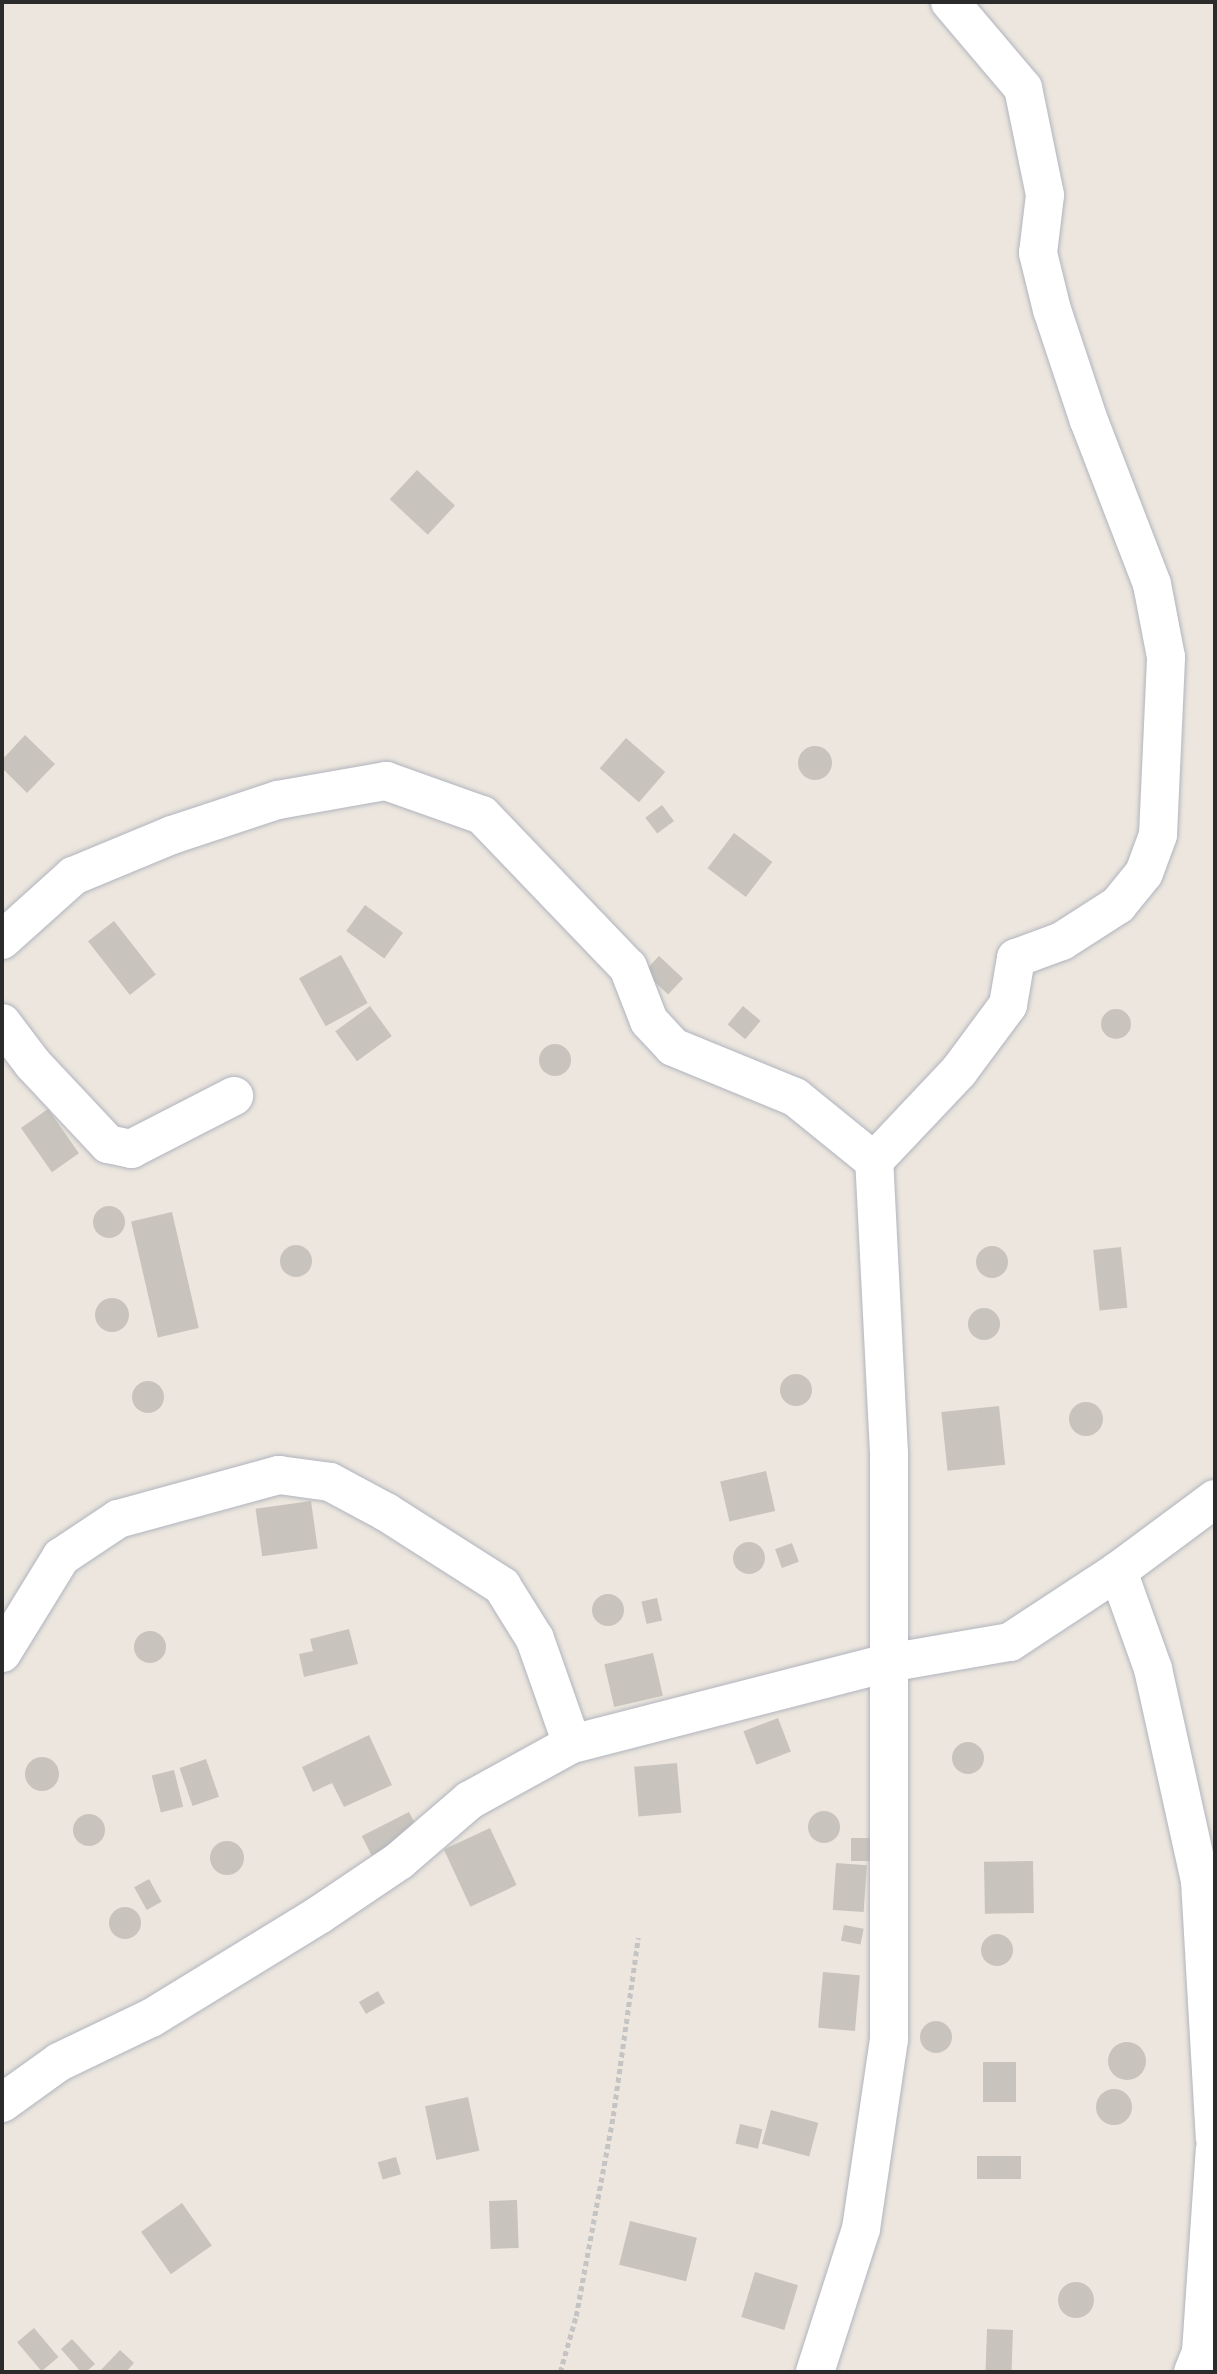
<!DOCTYPE html>
<style>
body{margin:0}
#map{position:relative;width:1217px;height:2374px;overflow:hidden;background:#ece6de;font-family:"Asap Condensed",sans-serif}
div>[style]{position:absolute}
[style*='--x']{left:calc(var(--x)*1px);top:calc(var(--y)*1px);width:calc(var(--w)*1px);rotate:calc(var(--a)*1deg)}
.building>*{inset:0;background:#c8c4bd;transform-origin:0 0}
.round{border-radius:50%}
.path>*{height:4.5px;margin-top:-2.25px;transform-origin:0;background:repeating-linear-gradient(90deg,#c4c4c4 0 5px,transparent 0 8.5px)}
.roads{filter:drop-shadow(0 0 2px #b1b4be) drop-shadow(0 0 2px #b1b4be)}
.minor>*{height:38px;margin:-19px;padding:0 19px;transform-origin:19px;border-radius:19px;background:#fff}
span{translate:-50% -50%;white-space:nowrap;text-align:center;line-height:1.15;-webkit-text-stroke:7px #fff;paint-order:stroke}
.frame{position:absolute;inset:0;border:4px solid #2b2b2b;pointer-events:none}
</style>
<div id="map">
<div class="building">
<i style="left:417px;top:470px;width:52px;height:40px;rotate:43deg"></i>
<i style="clip-path:polygon(25px 735px,55px 764px,27px 793px,2px 768px,2px 760px)"></i>
<i style="left:626px;top:738px;width:52px;height:40px;rotate:41deg"></i>
<i class="round" style="left:798px;top:746px;width:34px;height:34px"></i>
<i style="left:662px;top:805px;width:20px;height:21px;rotate:53deg"></i>
<i style="left:734px;top:833px;width:48px;height:44px;rotate:37deg"></i>
<i style="left:365px;top:905px;width:47px;height:32px;rotate:36deg"></i>
<i style="left:114px;top:921px;width:68px;height:33px;rotate:52deg"></i>
<i style="left:341px;top:955px;width:55px;height:48px;rotate:61deg"></i>
<i style="left:659px;top:956px;width:33px;height:22px;rotate:43deg"></i>
<i style="left:370px;top:1006px;width:37px;height:43px;rotate:54deg"></i>
<i style="left:743px;top:1006px;width:23px;height:24px;rotate:40deg"></i>
<i class="round" style="left:1101px;top:1009px;width:30px;height:30px"></i>
<i class="round" style="left:539px;top:1044px;width:32px;height:32px"></i>
<i style="left:48px;top:1109px;width:54px;height:33px;rotate:55deg"></i>
<i class="round" style="left:93px;top:1206px;width:32px;height:32px"></i>
<i style="left:172px;top:1212px;width:119px;height:42px;rotate:77deg"></i>
<i class="round" style="left:280px;top:1245px;width:32px;height:32px"></i>
<i class="round" style="left:976px;top:1246px;width:32px;height:32px"></i>
<i style="left:1121px;top:1247px;width:61px;height:28px;rotate:84deg"></i>
<i class="round" style="left:95px;top:1298px;width:34px;height:34px"></i>
<i class="round" style="left:968px;top:1308px;width:32px;height:32px"></i>
<i class="round" style="left:780px;top:1374px;width:32px;height:32px"></i>
<i class="round" style="left:132px;top:1381px;width:32px;height:32px"></i>
<i class="round" style="left:1069px;top:1402px;width:34px;height:34px"></i>
<i style="left:999px;top:1406px;width:59px;height:58px;rotate:84deg"></i>
<i style="left:766px;top:1471px;width:41px;height:47px;rotate:77deg"></i>
<i style="left:311px;top:1501px;width:48px;height:56px;rotate:82deg"></i>
<i class="round" style="left:733px;top:1542px;width:32px;height:32px"></i>
<i style="left:792px;top:1543px;width:20px;height:18px;rotate:70deg"></i>
<i class="round" style="left:592px;top:1594px;width:32px;height:32px"></i>
<i style="left:657px;top:1598px;width:23px;height:16px;rotate:77deg"></i>
<i style="clip-path:polygon(349px 1629px,358px 1664px,304px 1677px,299px 1654px,313px 1651px,310px 1639px)"></i>
<i class="round" style="left:134px;top:1631px;width:32px;height:32px"></i>
<i style="left:653px;top:1653px;width:44px;height:50px;rotate:77deg"></i>
<i style="left:778px;top:1718px;width:36px;height:37px;rotate:69deg"></i>
<i style="clip-path:polygon(369px 1735px,392px 1785px,344px 1807px,332px 1783px,313px 1792px,302px 1767px)"></i>
<i class="round" style="left:952px;top:1742px;width:32px;height:32px"></i>
<i class="round" style="left:25px;top:1757px;width:34px;height:34px"></i>
<i style="left:206px;top:1759px;width:40px;height:28px;rotate:71deg"></i>
<i style="left:677px;top:1763px;width:50px;height:43px;rotate:85deg"></i>
<i style="left:174px;top:1770px;width:38px;height:23px;rotate:76deg"></i>
<i class="round" style="left:808px;top:1811px;width:32px;height:32px"></i>
<i style="left:409px;top:1812px;width:22px;height:53px;rotate:63deg"></i>
<i class="round" style="left:73px;top:1814px;width:32px;height:32px"></i>
<i style="left:490px;top:1828px;width:63px;height:51px;rotate:65deg"></i>
<i style="left:851px;top:1838px;width:19px;height:23px"></i>
<i class="round" style="left:210px;top:1841px;width:34px;height:34px"></i>
<i style="left:1033px;top:1861px;width:52px;height:49px;rotate:89deg"></i>
<i style="left:836px;top:1863px;width:31px;height:47px;rotate:4deg"></i>
<i style="left:149px;top:1879px;width:26px;height:17px;rotate:61deg"></i>
<i class="round" style="left:109px;top:1907px;width:32px;height:32px"></i>
<i style="left:844px;top:1925px;width:20px;height:16px;rotate:11deg"></i>
<i class="round" style="left:981px;top:1934px;width:32px;height:32px"></i>
<i style="left:823px;top:1972px;width:37px;height:56px;rotate:5deg"></i>
<i style="left:378px;top:1991px;width:14px;height:22px;rotate:60deg"></i>
<i class="round" style="left:920px;top:2021px;width:32px;height:32px"></i>
<i class="round" style="left:1108px;top:2042px;width:38px;height:38px"></i>
<i style="left:1016px;top:2062px;width:40px;height:33px;rotate:90deg"></i>
<i class="round" style="left:1096px;top:2089px;width:36px;height:36px"></i>
<i style="left:468px;top:2097px;width:55px;height:44px;rotate:78deg"></i>
<i style="left:771px;top:2110px;width:49px;height:35px;rotate:15deg"></i>
<i style="left:740px;top:2124px;width:23px;height:20px;rotate:13deg"></i>
<i style="left:977px;top:2156px;width:44px;height:23px"></i>
<i style="left:396px;top:2157px;width:18px;height:19px;rotate:74deg"></i>
<i style="left:517px;top:2200px;width:48px;height:28px;rotate:88deg"></i>
<i style="left:182px;top:2203px;width:52px;height:50px;rotate:55deg"></i>
<i style="left:630px;top:2221px;width:69px;height:45px;rotate:14deg"></i>
<i style="left:755px;top:2272px;width:45px;height:47px;rotate:17deg"></i>
<i class="round" style="left:1058px;top:2282px;width:36px;height:36px"></i>
<i style="left:34px;top:2328px;width:38px;height:22px;rotate:50deg"></i>
<i style="left:987px;top:2329px;width:26px;height:43px;rotate:2deg"></i>
<i style="clip-path:polygon(72px 2339px,95px 2364px,86px 2372px,81px 2372px,61px 2349px)"></i>
<i style="clip-path:polygon(120px 2350px,134px 2363px,126px 2372px,99px 2372px)"></i>
</div>
<div class="path">
<i style="--x:560;--y:2372;--w:58;--a:-74.1"></i>
<i style="--x:576;--y:2316;--w:203;--a:-79.5"></i>
<i style="--x:613;--y:2116;--w:180;--a:-82"></i>
</div>
<div class="roads">
<div class="minor">
<i style="--x:2;--y:940;--w:96;--a:-42"></i>
<i style="--x:73;--y:876;--w:107;--a:-22.5"></i>
<i style="--x:172;--y:835;--w:112;--a:-18.3"></i>
<i style="--x:278;--y:800;--w:110;--a:-10"></i>
<i style="--x:386;--y:781;--w:102;--a:19.5"></i>
<i style="--x:482;--y:815;--w:211;--a:46.2"></i>
<i style="--x:628;--y:967;--w:58;--a:68.7"></i>
<i style="--x:649;--y:1021;--w:35;--a:47"></i>
<i style="--x:673;--y:1047;--w:132;--a:22.3"></i>
<i style="--x:795;--y:1097;--w:102;--a:39"></i>
<i style="--x:2;--y:1023;--w:51;--a:52.9"></i>
<i style="--x:33;--y:1064;--w:110;--a:46.8"></i>
<i style="--x:108;--y:1144;--w:24;--a:12"></i>
<i style="--x:131;--y:1149;--w:116;--a:-27.2"></i>
<i style="--x:1118;--y:1571;--w:104;--a:70.3"></i>
<i style="--x:1153;--y:1669;--w:217;--a:77.5"></i>
<i style="--x:1200;--y:1881;--w:258;--a:86.7"></i>
<i style="--x:2;--y:1653;--w:113;--a:-58.4"></i>
<i style="--x:61;--y:1557;--w:69;--a:-33.7"></i>
<i style="--x:118;--y:1519;--w:167;--a:-15.3"></i>
<i style="--x:279;--y:1475;--w:51;--a:7.8"></i>
<i style="--x:330;--y:1482;--w:64;--a:28.2"></i>
<i style="--x:386;--y:1512;--w:138;--a:32.5"></i>
<i style="--x:502;--y:1586;--w:62;--a:58.1"></i>
<i style="--x:535;--y:1639;--w:111;--a:70.6"></i>
<i style="--x:2;--y:2103;--w:70;--a:-35.7"></i>
<i style="--x:59;--y:2062;--w:102;--a:-25.6"></i>
<i style="--x:151;--y:2018;--w:197;--a:-31.5"></i>
<i style="--x:319;--y:1915;--w:97;--a:-34"></i>
<i style="--x:399;--y:1861;--w:94;--a:-40.7"></i>
<i style="--x:470;--y:1800;--w:116;--a:-28.8"></i>
<i style="--x:572;--y:1744;--w:326;--a:-14.4"></i>
<i style="--x:888;--y:1663;--w:124;--a:-9.8"></i>
<i style="--x:1010;--y:1642;--w:129;--a:-33.3"></i>
<i style="--x:1118;--y:1571;--w:121;--a:-36.6"></i>
<i style="--x:815;--y:2372;--w:150;--a:-72.2"></i>
<i style="--x:861;--y:2229;--w:191;--a:-81.6"></i>
<i style="--x:889;--y:2040;--w:587;--a:-90"></i>
<i style="--x:889;--y:1453;--w:292;--a:-92.9"></i>
<i style="--x:874;--y:1161;--w:124;--a:-46.6"></i>
<i style="--x:959;--y:1071;--w:82;--a:-53.4"></i>
<i style="--x:1008;--y:1005;--w:48;--a:-80.3"></i>
<i style="--x:1016;--y:958;--w:49;--a:-20.3"></i>
<i style="--x:1062;--y:941;--w:67;--a:-32.7"></i>
<i style="--x:1118;--y:905;--w:41;--a:-50.9"></i>
<i style="--x:1144;--y:873;--w:40;--a:-69.8"></i>
<i style="--x:1158;--y:835;--w:178;--a:-87.4"></i>
<i style="--x:1166;--y:657;--w:74;--a:-100.9"></i>
<i style="--x:1152;--y:584;--w:175;--a:-111.1"></i>
<i style="--x:1089;--y:421;--w:117;--a:-108.4"></i>
<i style="--x:1052;--y:310;--w:59;--a:-103.8"></i>
<i style="--x:1038;--y:253;--w:58;--a:-83.1"></i>
<i style="--x:1045;--y:195;--w:109;--a:-101.6"></i>
<i style="--x:1023;--y:88;--w:113;--a:-130.3"></i>
<i style="--x:1193;--y:2372;--w:22;--a:-68"></i>
<i style="--x:1201;--y:2352;--w:203;--a:-86.1"></i>
</div>
</div>
<div class="frame"></div>
</div>
